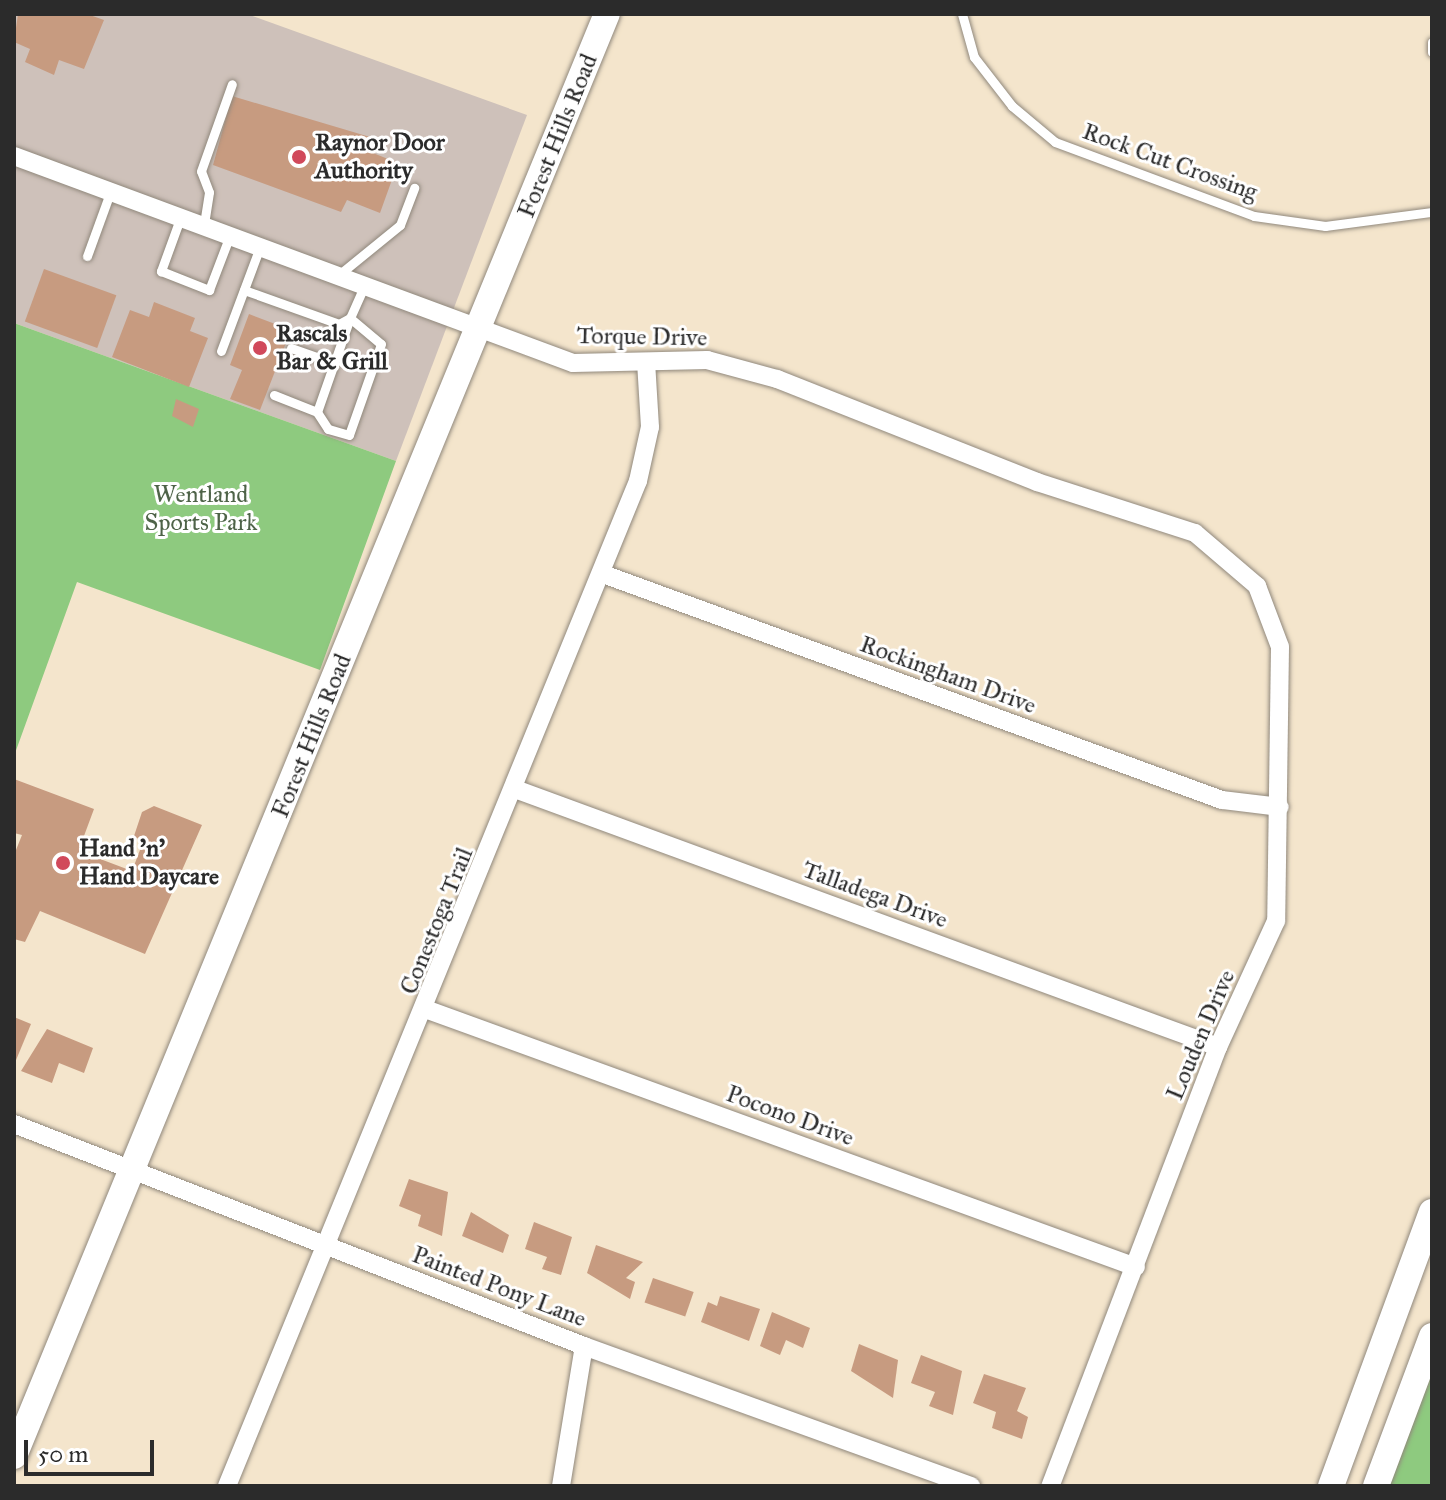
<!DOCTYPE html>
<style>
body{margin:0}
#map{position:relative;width:1446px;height:1500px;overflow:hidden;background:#f4e5cc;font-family:"IM FELL Great Primer",serif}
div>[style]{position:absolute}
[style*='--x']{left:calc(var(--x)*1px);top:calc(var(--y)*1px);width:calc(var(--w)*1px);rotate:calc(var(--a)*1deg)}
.industrial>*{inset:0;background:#cec1ba}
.green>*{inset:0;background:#8eca7f}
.building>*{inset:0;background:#c79b80;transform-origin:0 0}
.roads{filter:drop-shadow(0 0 2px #90887c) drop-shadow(0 0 2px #90887c)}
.lane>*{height:9px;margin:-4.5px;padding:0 4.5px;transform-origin:4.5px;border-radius:4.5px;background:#fff}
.street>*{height:18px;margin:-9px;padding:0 9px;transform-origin:9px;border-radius:9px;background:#fff}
.secondary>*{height:26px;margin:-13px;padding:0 13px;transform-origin:13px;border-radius:13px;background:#fff}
.dots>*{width:22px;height:22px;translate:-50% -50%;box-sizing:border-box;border:4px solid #fff;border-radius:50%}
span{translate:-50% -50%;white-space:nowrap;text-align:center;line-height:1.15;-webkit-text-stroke:6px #fff;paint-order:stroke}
.street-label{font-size:24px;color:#2b2b2b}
.poi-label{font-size:24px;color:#2b2b2b;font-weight:700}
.left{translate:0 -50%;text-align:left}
.park-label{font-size:24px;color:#4e6348}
.frame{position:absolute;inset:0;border:16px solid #2b2b2b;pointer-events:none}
.scale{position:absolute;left:24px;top:1440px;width:130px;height:36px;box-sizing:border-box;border:4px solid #2b2b2b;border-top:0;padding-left:10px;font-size:24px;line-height:28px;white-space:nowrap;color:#2b2b2b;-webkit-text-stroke:6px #fff;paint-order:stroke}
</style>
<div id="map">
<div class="industrial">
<i style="clip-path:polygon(14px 14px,247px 14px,527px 115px,396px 461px,14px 323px)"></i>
</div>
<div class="green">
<i style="clip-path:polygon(14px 323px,396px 461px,320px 670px,77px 582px,14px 756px)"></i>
<i style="clip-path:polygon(1432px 1370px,1432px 1486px,1388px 1486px)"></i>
</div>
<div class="building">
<i style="clip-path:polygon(18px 14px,87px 14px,104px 20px,84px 69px,59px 60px,54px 75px,25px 62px,30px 49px,14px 42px)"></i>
<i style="clip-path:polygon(232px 96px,370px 137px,368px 151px,398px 163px,380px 213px,347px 200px,341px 212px,213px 165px)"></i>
<i style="left:44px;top:269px;width:77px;height:56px;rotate:20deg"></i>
<i style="clip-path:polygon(154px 302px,195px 318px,190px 331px,208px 338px,189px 387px,112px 357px,130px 310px,149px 317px)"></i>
<i style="clip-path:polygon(249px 314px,291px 330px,260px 410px,230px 399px,242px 370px,230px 365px)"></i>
<i style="clip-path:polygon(176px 399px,199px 409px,193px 427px,172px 416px)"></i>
<i style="clip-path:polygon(14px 779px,94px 809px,81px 844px,87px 854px,132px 871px,143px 842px,134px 836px,142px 812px,154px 806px,202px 825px,145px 954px,40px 911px,25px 942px,14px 939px,14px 855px,22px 835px,14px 833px)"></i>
<i style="clip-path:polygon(14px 1017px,31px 1024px,14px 1065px)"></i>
<i style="clip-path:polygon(47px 1029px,93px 1048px,84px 1073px,59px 1063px,52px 1083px,21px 1071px)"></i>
<i style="clip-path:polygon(409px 1179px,448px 1192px,442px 1236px,418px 1226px,421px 1215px,399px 1206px)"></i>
<i style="clip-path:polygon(471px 1212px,509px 1235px,503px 1253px,462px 1236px)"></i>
<i style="clip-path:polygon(534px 1222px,572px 1237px,561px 1275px,542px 1269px,547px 1257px,525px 1249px)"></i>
<i style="clip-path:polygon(596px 1245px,643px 1262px,626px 1278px,635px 1282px,630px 1299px,587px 1273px)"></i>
<i style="left:653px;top:1278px;width:43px;height:26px;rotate:19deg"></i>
<i style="clip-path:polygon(720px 1296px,760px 1309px,749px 1341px,701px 1322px,708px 1302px,717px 1306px)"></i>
<i style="clip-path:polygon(772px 1312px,810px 1328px,803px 1348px,786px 1340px,780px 1355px,760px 1346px)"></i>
<i style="clip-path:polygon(859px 1344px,898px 1360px,893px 1398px,851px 1371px)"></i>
<i style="clip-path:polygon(921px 1355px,962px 1371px,953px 1415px,929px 1406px,935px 1392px,911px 1383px)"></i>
<i style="clip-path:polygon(984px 1374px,1026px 1388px,1017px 1411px,1028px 1417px,1022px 1439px,992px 1428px,996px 1412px,973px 1403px)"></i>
</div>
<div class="roads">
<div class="lane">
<i style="--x:962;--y:14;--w:45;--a:74.4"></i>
<i style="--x:974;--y:57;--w:62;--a:52.2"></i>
<i style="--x:1012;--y:106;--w:56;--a:39.9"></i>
<i style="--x:1055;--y:142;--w:212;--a:20.4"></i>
<i style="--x:1254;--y:216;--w:72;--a:8"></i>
<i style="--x:1325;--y:226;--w:108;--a:-7.5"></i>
<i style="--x:1432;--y:42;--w:10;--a:90"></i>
<i style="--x:181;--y:216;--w:59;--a:110"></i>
<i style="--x:161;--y:271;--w:52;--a:21.6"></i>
<i style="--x:209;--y:290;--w:59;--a:-69.1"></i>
<i style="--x:204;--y:224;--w:32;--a:-81"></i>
<i style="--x:209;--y:192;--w:22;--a:-111"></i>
<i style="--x:201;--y:171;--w:92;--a:-70.4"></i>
<i style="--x:87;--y:256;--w:70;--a:-70"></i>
<i style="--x:341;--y:273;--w:76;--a:-39.1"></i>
<i style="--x:400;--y:225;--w:40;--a:-69"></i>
<i style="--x:244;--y:290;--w:101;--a:19.7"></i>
<i style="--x:339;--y:324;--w:13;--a:-29"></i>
<i style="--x:350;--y:318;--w:40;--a:40"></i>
<i style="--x:381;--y:344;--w:96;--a:109.4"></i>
<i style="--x:349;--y:435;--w:22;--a:-164"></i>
<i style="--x:328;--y:429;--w:20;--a:-123"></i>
<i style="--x:317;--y:412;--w:100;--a:-70.7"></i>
<i style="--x:350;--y:318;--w:37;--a:-66"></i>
<i style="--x:291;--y:348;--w:46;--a:19.2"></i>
<i style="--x:221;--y:351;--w:114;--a:-69.5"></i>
<i style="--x:274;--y:395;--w:46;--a:21.6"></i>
</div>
<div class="street">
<i style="--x:14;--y:156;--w:596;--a:20.32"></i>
<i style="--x:573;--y:363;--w:134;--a:-1.3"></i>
<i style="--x:707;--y:360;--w:73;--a:15.2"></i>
<i style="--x:777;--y:379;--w:280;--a:21.6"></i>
<i style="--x:1037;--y:482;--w:166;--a:17.9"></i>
<i style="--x:1195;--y:533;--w:82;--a:40.5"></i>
<i style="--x:1257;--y:586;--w:65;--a:69.3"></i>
<i style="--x:1280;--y:647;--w:274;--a:90.8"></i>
<i style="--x:1276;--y:921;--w:139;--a:114.7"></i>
<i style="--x:1218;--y:1047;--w:470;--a:110.9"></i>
<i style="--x:603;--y:574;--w:659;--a:20.06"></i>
<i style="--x:1222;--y:800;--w:58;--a:6.9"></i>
<i style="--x:515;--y:789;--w:749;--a:20.15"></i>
<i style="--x:428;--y:1010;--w:753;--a:19.95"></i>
<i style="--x:14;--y:1124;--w:612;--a:21.28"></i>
<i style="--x:584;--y:1346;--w:412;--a:19.9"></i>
<i style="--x:227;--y:1486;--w:1086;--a:-67.76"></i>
<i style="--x:638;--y:481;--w:55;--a:-77.5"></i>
<i style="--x:650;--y:427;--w:65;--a:-93.5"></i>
<i style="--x:561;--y:1486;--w:142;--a:-80.7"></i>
</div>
<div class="secondary">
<i style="--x:14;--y:1456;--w:1559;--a:-67.65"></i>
<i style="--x:1331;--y:1486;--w:292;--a:-69.8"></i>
<i style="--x:1376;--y:1486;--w:160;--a:-69.5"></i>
</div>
</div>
<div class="dots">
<i style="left:299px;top:157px;background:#d1495b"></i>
<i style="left:260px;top:348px;background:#d1495b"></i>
<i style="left:63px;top:863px;background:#d1495b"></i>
</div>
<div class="street-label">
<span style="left:558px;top:136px;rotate:-68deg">Forest Hills Road</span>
<span style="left:1170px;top:162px;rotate:20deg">Rock Cut Crossing</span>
<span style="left:642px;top:337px;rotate:1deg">Torque Drive</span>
<span style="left:948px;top:675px;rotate:20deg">Rockingham Drive</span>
<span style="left:312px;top:736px;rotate:-68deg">Forest Hills Road</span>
<span style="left:875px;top:895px;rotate:20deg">Talladega Drive</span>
<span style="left:437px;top:921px;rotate:-68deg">Conestoga Trail</span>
<span style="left:1201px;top:1035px;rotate:-67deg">Louden Drive</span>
<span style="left:790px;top:1116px;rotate:20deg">Pocono Drive</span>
<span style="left:499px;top:1287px;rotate:21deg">Painted Pony Lane</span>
</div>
<div class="poi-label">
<span class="left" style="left:315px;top:157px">Raynor Door<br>Authority</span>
<span class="left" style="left:276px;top:348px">Rascals<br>Bar &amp; Grill</span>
<span class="left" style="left:79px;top:863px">Hand 'n'<br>Hand Daycare</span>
</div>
<div class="park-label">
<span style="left:201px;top:509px">Wentland<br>Sports Park</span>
</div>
<div class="frame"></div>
<div class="scale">50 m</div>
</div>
